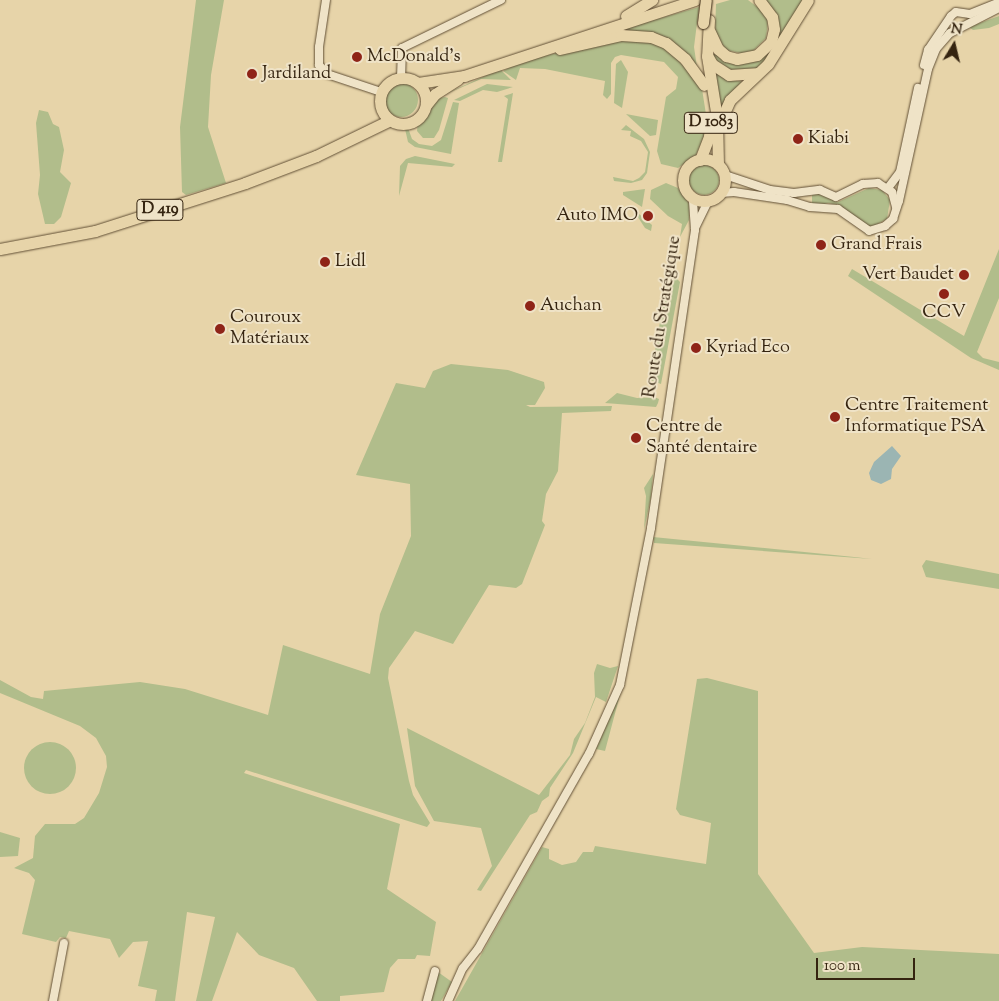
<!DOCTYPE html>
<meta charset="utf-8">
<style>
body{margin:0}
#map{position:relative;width:999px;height:1001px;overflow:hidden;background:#e7d4a9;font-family:"Sorts Mill Goudy",serif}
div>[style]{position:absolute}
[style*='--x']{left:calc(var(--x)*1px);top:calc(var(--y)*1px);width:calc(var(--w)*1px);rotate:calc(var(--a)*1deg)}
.green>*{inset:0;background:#b1bd8b}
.round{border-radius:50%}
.water>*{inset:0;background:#9bb5b3}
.roads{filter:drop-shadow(0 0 1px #625036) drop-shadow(0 0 1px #625036)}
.street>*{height:8px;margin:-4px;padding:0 4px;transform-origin:4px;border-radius:4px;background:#efe3c7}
.primary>*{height:11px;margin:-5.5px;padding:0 5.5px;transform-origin:5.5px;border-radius:5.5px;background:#e7d4a9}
.primary>.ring{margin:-5.5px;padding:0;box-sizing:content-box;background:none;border:11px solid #e7d4a9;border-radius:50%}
.bridges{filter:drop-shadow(0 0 1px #352410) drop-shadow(0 0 1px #352410)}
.primary-bridge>*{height:11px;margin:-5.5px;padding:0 5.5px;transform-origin:5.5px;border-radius:5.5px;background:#e7d4a9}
.dots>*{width:14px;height:14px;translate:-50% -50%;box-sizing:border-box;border:2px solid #efe3c7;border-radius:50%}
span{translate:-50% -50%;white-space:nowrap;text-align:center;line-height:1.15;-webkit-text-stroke:4px #efe3c7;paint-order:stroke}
.shield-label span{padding:1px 4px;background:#efe3c7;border:1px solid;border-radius:4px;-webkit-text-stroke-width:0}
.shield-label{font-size:16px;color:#352410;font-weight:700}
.poi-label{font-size:18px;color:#352410}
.left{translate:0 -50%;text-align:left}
.right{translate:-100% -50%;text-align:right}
.street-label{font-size:18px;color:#352410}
.north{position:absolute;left:929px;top:20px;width:50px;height:50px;-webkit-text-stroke:4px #efe3c7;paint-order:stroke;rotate:9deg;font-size:14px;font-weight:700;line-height:20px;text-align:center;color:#352410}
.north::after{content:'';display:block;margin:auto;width:18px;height:22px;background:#352410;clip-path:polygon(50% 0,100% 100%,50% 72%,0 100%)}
.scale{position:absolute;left:816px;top:958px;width:99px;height:22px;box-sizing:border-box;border:2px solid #352410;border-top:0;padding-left:6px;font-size:15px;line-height:18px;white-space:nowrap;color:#352410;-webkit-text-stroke:4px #efe3c7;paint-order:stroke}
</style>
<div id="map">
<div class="green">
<i style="clip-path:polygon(196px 0,224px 0,211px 75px,208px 127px,226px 183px,186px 195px,182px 192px,180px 127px)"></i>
<i style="clip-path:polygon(730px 0,748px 0,764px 12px,768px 21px,766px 38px,753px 51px,741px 53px,726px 50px,715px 33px,716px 4px)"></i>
<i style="clip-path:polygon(762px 0,805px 0,775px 49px,758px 67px,752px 71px,736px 73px,711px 57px,714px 47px,743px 61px,775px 36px)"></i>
<i style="clip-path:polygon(699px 7px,694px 47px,698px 74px,666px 40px,598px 36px)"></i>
<i style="clip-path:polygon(999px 16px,999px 24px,989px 28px,973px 30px,969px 27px)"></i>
<i style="clip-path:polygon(617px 38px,651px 40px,671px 51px,702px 89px,708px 127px,696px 155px,678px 168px,661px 164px,657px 151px,666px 97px,676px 89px,678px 77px,664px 62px,621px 55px,615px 57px,611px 63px,611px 94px,607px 99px,603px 95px,605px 81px,545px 69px,520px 68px,516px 80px,503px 71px,520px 62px)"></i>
<i style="clip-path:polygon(621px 60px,628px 72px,622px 108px,614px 103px,616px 64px)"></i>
<i style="clip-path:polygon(500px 69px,511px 80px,481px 79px,439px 97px)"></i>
<i style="clip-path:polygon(711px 71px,742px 82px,719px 110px)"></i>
<i class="round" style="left:384px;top:83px;width:34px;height:34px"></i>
<i style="clip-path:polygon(487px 84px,513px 87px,497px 92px,483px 90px,460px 101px,454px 100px)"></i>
<i style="clip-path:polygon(513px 93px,502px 162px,498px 162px,508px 99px,504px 96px)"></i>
<i style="clip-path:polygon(445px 97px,448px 98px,439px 130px,434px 138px,423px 138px,417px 131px,418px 122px,435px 99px)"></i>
<i style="clip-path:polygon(453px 102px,459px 103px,451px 154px,415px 147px,408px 142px,405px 129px,408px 128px,412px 139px,419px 144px,432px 146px,441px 140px)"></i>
<i style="clip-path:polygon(39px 110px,48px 112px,53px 124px,59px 127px,64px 150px,60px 172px,71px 183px,61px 217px,54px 224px,45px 224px,38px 194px,40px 175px,36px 123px)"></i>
<i style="clip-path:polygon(626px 114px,658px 120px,656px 135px,650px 136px)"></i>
<i style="clip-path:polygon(626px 125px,644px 139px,650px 152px,647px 173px,642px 180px,631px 183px,614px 181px,613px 177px,633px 181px,639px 178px,645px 172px,648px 152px,641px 141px,630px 136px,631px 131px,621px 130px)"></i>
<i style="clip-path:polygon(415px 156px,455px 164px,452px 167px,408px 163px,399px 196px,400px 166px,406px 159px)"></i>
<i class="round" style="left:689px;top:165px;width:30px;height:30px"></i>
<i style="clip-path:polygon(666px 183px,678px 188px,690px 205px,689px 220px,680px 237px,682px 224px,668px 216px,650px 199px,651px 190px)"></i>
<i style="clip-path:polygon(869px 188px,882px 190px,890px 200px,887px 219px,874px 226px,867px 226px,838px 205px,828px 203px,818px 206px,812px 203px,812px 195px,816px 193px,838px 202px)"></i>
<i style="clip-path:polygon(645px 189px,642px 207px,623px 195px,623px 192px)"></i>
<i style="clip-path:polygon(632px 208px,652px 225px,651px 231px,645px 228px)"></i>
<i style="clip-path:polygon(999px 249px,999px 298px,977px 352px,983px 358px,999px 362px,999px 370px,971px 358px,848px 276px,852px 269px,964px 336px)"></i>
<i style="clip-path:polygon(665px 266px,680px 282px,661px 384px,650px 380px,667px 281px)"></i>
<i style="clip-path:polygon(451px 364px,508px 370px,544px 382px,545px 388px,535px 405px,526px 405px,530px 407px,612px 406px,611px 411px,562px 413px,558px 471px,546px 494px,542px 521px,545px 525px,522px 584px,516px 588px,489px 585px,453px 644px,415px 631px,389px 668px,388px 678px,409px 781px,413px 795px,430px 823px,427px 827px,246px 770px,244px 773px,400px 824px,387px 889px,436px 922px,430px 956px,417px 955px,415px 959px,398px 959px,390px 968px,384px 992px,340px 996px,340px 1001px,317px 1001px,294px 968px,259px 955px,237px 932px,212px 1001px,196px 1001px,215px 917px,187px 912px,175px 1001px,155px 1001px,157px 990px,138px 986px,148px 941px,133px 942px,119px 958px,110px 939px,69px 931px,66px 938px,60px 937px,56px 942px,22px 934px,35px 880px,29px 873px,14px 868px,33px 858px,35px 836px,45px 824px,75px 824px,84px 818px,99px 793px,107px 767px,106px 756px,96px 738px,80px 726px,0 693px,0 680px,31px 697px,43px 699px,44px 691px,140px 682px,185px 689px,268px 715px,283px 645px,370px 674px,380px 614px,411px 536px,410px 484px,356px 475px,396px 383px,425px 388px,433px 371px)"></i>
<i style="clip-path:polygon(617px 393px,637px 398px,654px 397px,659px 399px,658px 403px,656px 407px,605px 403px)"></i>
<i style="clip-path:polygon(653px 474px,651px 497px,644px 530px,646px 496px,644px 488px)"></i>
<i style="clip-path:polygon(653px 537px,854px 557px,872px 559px,654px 543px)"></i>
<i style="clip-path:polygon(926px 560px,999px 574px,999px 589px,926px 577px,922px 566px)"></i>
<i style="clip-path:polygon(597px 664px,610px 668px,618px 666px,606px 702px,596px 697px,573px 753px,550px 788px,549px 796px,542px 801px,537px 812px,530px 815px,481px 891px,477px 890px,492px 866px,481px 828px,434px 821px,415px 786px,407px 728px,539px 795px,570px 755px,574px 739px,585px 723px,595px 697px,594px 673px)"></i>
<i style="clip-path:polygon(625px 676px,605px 751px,596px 749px,618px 699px)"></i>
<i style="clip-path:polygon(707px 678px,758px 691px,758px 874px,814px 953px,862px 947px,999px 954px,999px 1001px,455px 1001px,542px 847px,549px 849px,549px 859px,562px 865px,576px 862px,583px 852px,593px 852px,595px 846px,706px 864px,711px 823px,680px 815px,676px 809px,697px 679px)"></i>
<i class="round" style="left:24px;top:742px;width:52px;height:52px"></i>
<i style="clip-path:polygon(0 832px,20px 838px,18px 856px,0 857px)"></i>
<i style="clip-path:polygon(438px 972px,452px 982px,441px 1001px,430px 1001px)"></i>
</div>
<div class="water">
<i style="clip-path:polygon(892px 446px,901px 456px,892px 469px,891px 479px,881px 484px,871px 480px,869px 473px,874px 462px)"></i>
</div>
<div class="roads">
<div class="street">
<i style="--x:326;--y:0;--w:48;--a:98.5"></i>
<i style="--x:319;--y:47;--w:18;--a:90"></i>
<i style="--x:319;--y:65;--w:12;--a:48"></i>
<i style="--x:327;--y:74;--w:57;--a:18.4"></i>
<i style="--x:924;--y:65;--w:16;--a:-75"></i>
<i style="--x:928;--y:50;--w:41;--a:-55.9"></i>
<i style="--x:951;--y:16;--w:6;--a:-39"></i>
<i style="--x:956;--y:12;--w:14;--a:8"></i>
<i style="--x:970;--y:14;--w:31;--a:-22"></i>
<i style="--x:401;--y:78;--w:30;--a:-88"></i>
<i style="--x:402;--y:48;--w:110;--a:-25.9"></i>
<i style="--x:725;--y:175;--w:47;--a:18.4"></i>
<i style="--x:770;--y:190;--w:24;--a:7"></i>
<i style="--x:794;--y:193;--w:26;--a:-7"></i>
<i style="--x:820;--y:190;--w:17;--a:24"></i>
<i style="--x:836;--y:197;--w:30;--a:-26"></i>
<i style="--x:863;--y:184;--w:15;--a:-4"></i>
<i style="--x:878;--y:183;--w:17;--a:33"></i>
<i style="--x:892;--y:192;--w:16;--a:75"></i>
<i style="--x:888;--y:188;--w:20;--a:-53"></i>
<i style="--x:900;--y:172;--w:86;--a:-77.9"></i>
<i style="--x:721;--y:193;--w:13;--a:-4"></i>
<i style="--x:734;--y:192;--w:54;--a:8.6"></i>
<i style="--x:787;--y:200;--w:24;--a:17"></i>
<i style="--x:810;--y:207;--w:28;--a:4"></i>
<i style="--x:838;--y:209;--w:38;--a:35"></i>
<i style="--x:869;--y:231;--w:17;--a:-17"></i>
<i style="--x:885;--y:226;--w:11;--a:-41"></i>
<i style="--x:893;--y:219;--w:19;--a:-72"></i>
<i style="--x:899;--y:201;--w:135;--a:-77.6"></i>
<i style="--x:928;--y:69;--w:22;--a:-68"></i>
<i style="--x:936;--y:49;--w:21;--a:-49"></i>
<i style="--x:950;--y:33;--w:55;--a:-27"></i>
<i style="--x:695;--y:228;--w:30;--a:-64"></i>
<i style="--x:53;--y:1001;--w:59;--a:-79.3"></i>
<i style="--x:427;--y:1001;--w:31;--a:-75"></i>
<i style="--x:448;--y:1001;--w:36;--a:-66"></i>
<i style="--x:463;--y:968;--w:24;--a:-52"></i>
<i style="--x:478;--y:949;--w:224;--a:-60.4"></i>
<i style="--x:589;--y:754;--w:76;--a:-65.8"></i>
<i style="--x:620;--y:685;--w:160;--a:-78.8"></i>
<i style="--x:651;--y:528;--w:301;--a:-81.6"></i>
<i style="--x:695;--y:230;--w:32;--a:-94"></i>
</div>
<div class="primary">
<i style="--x:626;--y:16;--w:31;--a:-32"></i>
<i style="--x:709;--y:20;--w:36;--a:93"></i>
<i style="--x:707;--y:56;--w:63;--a:80.8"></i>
<i style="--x:717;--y:118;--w:46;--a:88.8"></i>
<i style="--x:710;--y:32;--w:19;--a:65"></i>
<i style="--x:718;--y:49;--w:11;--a:41"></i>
<i style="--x:726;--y:56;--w:11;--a:15"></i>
<i style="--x:737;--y:59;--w:20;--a:-11"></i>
<i style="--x:757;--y:55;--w:19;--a:-43"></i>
<i style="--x:771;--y:42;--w:13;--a:-77"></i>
<i style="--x:774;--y:29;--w:12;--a:-99"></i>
<i style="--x:772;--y:17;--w:21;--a:-127"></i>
<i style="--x:560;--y:49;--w:63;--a:-12.9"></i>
<i style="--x:621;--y:35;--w:30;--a:4"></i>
<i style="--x:651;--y:37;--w:16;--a:22"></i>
<i style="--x:666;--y:43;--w:25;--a:40"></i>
<i style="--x:685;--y:59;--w:32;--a:54"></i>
<i style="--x:708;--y:57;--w:8;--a:60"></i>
<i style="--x:712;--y:64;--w:20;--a:33"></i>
<i style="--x:729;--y:75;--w:27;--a:-4"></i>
<i class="ring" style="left:380px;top:78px;width:35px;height:35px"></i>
<i style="--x:418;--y:83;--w:47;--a:-8.7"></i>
<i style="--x:464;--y:76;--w:243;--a:-18.2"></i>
<i style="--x:426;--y:105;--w:14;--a:-51"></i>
<i style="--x:435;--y:94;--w:27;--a:-33"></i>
<i style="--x:717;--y:129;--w:32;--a:-66"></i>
<i style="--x:730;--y:100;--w:52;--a:-43.5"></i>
<i style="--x:768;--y:64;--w:75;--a:-58"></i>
<i class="ring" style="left:683px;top:159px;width:31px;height:31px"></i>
<i style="--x:700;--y:160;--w:25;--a:-69"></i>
<i style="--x:709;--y:137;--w:11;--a:-85"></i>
<i style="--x:0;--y:249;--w:97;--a:-10.7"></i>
<i style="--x:95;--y:231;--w:157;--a:-17.7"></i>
<i style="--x:245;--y:183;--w:76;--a:-20.8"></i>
<i style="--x:316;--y:156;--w:82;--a:-25.9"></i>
</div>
</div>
<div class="bridges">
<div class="primary-bridge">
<i style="--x:703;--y:23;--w:23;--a:-83"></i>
</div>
</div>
<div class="dots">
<i style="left:357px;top:57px;background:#8f2418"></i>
<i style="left:252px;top:74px;background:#8f2418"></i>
<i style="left:798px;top:139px;background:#8f2418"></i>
<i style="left:648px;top:216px;background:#8f2418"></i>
<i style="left:821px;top:245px;background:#8f2418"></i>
<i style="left:325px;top:262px;background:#8f2418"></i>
<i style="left:964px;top:275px;background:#8f2418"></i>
<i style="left:944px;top:294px;background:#8f2418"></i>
<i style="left:530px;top:306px;background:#8f2418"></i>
<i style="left:220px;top:329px;background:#8f2418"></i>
<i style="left:696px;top:348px;background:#8f2418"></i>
<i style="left:835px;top:417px;background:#8f2418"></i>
<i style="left:636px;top:438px;background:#8f2418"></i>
</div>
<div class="shield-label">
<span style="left:711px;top:123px">D 1083</span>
<span style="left:160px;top:210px">D 419</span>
</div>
<div class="poi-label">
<span class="left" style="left:367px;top:57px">McDonald's</span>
<span class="left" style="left:262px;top:74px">Jardiland</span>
<span class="left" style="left:808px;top:139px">Kiabi</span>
<span class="right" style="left:638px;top:216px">Auto IMO</span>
<span class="left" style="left:831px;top:245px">Grand Frais</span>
<span class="left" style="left:335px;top:262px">Lidl</span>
<span class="right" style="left:954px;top:275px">Vert Baudet</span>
<span class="left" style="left:540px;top:306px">Auchan</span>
<span style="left:944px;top:313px">CCV</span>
<span class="left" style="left:230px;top:329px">Couroux<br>Matériaux</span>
<span class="left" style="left:706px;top:348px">Kyriad Eco</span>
<span class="left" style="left:845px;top:417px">Centre Traitement<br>Informatique PSA</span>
<span class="left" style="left:646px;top:438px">Centre de<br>Santé dentaire</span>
</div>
<div class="street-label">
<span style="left:663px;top:317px;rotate:-81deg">Route du Stratégique</span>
</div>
<div class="north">N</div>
<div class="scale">100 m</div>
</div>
